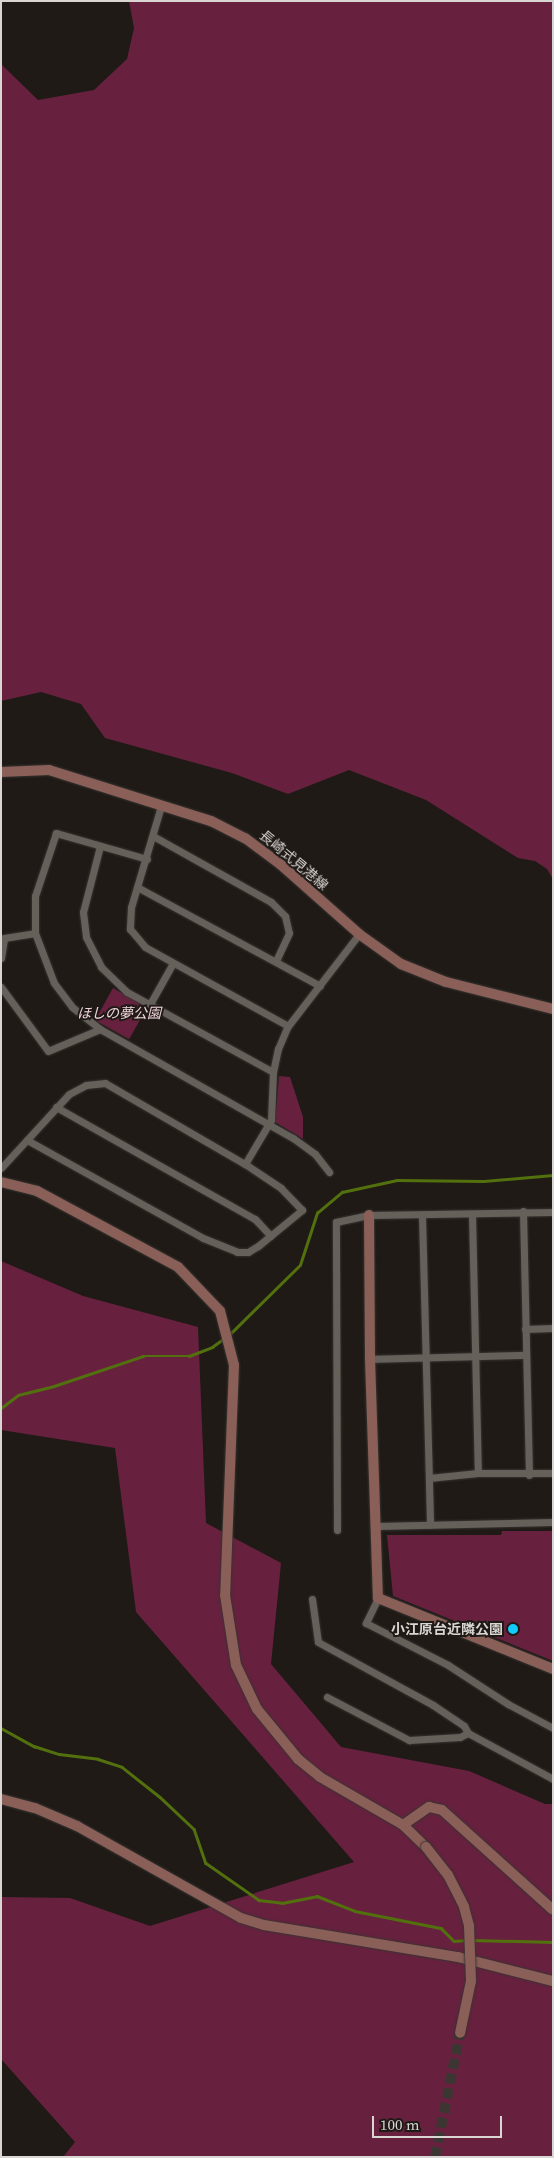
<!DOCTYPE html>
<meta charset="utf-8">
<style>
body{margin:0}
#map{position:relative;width:554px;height:2158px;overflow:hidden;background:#1f1a16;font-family:"Source Serif 4","Noto Sans JP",serif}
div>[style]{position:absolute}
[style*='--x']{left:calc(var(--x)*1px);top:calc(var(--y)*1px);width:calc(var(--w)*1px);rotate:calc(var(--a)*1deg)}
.green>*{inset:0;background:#67213f;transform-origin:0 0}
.stream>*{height:2.5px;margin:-1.25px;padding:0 1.25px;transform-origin:1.25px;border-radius:1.25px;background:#52700d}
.secondary-tunnel>*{height:10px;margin-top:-5px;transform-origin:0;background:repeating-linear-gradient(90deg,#3b3632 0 10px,transparent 0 15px)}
.roads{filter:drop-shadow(0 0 1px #373431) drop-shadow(0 0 1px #373431)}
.street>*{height:7px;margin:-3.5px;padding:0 3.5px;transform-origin:3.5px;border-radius:3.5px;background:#66605b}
.secondary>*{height:10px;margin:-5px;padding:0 5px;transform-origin:5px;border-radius:5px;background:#895f57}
.bridges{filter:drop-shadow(0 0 1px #373431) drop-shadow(0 0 1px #373431)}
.secondary-bridge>*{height:10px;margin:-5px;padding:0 5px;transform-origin:5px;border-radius:5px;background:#895f57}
.dots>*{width:14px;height:14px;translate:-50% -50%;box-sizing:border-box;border:2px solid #1f1a16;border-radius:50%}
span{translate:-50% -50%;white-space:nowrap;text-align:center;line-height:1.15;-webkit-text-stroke:4px #1f1a16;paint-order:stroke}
.street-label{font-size:14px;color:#d9d5d2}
.park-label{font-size:14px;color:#f0d5de;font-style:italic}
.poi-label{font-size:14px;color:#d9d5d2;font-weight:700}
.right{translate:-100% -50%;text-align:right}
.frame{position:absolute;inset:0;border:2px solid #d9d5d2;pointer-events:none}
.scale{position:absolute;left:372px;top:2116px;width:130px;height:22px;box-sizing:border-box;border:2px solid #d9d5d2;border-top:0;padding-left:6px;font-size:15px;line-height:18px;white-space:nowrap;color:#d9d5d2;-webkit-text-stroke:4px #1f1a16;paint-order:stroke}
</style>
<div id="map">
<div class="green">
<i style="clip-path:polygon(129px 1px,553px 1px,553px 879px,547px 869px,535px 861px,518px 858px,426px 800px,349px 770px,288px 794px,232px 773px,105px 738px,81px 704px,41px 692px,1px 701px,1px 64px,38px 100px,94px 90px,127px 59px,134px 28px)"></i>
<i style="left:113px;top:988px;width:39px;height:37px;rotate:29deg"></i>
<i style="clip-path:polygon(279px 1076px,290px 1077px,303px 1117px,303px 1139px,275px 1122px)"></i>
<i style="clip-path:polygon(1px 1261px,83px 1296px,198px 1327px,206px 1523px,281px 1563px,271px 1664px,341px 1747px,469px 1771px,545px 1804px,553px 1804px,553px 2157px,63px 2157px,75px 2142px,1px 2059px,1px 1897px,70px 1898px,150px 1926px,354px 1862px,136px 1612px,115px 1448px,1px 1430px)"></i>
<i style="clip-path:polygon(502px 1531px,553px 1531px,553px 1661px,393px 1596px,387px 1535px,501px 1535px)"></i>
</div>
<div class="stream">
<i style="--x:230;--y:1334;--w:98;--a:-44.6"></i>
<i style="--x:300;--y:1265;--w:55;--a:-71.9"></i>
<i style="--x:317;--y:1213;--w:33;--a:-40"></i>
<i style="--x:342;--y:1192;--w:56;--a:-12.3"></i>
<i style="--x:397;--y:1180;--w:87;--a:0.7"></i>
<i style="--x:484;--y:1181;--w:69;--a:-5"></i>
<i style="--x:1;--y:1408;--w:21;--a:-37"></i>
<i style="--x:18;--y:1395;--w:37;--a:-14"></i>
<i style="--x:54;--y:1386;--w:94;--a:-18.6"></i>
<i style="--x:143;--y:1356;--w:46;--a:0"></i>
<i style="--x:189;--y:1356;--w:25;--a:-21"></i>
<i style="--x:212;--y:1347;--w:14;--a:-36"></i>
<i style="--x:1;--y:1728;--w:38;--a:29"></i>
<i style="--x:34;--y:1746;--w:26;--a:18"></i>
<i style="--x:59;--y:1754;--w:39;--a:7"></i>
<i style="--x:98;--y:1759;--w:25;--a:18"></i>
<i style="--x:122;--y:1767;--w:48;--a:38.3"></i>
<i style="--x:160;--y:1797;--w:47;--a:43.3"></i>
<i style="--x:194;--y:1829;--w:36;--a:71"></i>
<i style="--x:206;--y:1863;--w:65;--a:34.9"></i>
<i style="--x:259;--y:1900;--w:23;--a:7"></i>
<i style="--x:282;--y:1903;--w:36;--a:-11"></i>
<i style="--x:317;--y:1896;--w:41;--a:21.5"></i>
<i style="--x:355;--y:1911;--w:88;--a:11.2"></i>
<i style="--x:441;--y:1928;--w:18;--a:45"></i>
<i style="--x:454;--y:1941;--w:12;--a:-5"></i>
<i style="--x:472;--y:1940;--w:81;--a:1.4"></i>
</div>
<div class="secondary-tunnel">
<i style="--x:435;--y:2157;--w:126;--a:-78.6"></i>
</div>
<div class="roads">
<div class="street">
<i style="--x:161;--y:806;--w:105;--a:106.5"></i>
<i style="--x:131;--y:907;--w:22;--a:93"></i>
<i style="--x:130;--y:929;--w:23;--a:50"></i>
<i style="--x:145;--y:947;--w:163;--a:28.9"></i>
<i style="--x:153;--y:836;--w:135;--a:29.2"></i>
<i style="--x:271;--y:902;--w:20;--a:45"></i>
<i style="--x:285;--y:916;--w:17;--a:77"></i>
<i style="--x:289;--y:933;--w:31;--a:115"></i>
<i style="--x:100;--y:846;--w:68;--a:104.4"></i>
<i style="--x:83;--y:912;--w:25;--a:83"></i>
<i style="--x:86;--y:937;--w:34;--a:63"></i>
<i style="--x:101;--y:967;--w:36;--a:44"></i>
<i style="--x:127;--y:992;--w:166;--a:28.7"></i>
<i style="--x:147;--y:859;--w:95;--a:-164.1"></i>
<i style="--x:56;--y:833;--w:66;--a:108.4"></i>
<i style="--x:35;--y:896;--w:37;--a:90"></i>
<i style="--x:35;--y:933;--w:53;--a:69.2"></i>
<i style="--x:54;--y:983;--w:30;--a:53"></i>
<i style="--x:72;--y:1007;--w:36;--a:38"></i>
<i style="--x:100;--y:1029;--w:222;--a:29.5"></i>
<i style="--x:293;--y:1138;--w:27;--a:36"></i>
<i style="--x:315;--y:1154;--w:23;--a:52"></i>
<i style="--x:137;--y:887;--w:208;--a:28.4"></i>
<i style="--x:1;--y:958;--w:20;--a:-81"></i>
<i style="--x:4;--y:938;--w:31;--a:-9"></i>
<i style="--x:1;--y:987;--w:79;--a:53.7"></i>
<i style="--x:48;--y:1051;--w:56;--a:-22.9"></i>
<i style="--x:150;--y:1004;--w:47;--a:-60.7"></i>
<i style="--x:56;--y:1107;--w:228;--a:29.4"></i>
<i style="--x:255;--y:1219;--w:23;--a:47"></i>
<i style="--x:27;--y:1140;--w:201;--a:29.1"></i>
<i style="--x:203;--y:1238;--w:37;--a:22"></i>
<i style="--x:237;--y:1252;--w:11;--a:0"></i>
<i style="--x:248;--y:1252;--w:12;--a:-31"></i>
<i style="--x:258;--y:1246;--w:57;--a:-39.3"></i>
<i style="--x:302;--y:1210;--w:30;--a:-134"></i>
<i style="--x:281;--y:1188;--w:43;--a:-146.3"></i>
<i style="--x:1;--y:1168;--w:100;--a:-47.4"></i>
<i style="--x:69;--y:1094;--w:19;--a:-28"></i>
<i style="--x:86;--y:1085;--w:19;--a:-6"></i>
<i style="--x:105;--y:1083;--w:162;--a:30.1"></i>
<i style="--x:245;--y:1164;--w:51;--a:-59.4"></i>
<i style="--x:271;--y:1120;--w:48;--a:-87.6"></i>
<i style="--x:273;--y:1072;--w:24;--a:-78"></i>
<i style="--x:278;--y:1049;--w:25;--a:-67"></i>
<i style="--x:288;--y:1026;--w:116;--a:-52.3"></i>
<i style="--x:523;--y:1211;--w:264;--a:88.7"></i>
<i style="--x:472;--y:1214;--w:259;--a:88.7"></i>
<i style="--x:422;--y:1216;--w:309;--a:88.5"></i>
<i style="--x:525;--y:1329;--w:28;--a:-2"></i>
<i style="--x:370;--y:1359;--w:155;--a:-1.5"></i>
<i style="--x:429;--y:1478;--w:49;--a:-5.8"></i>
<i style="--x:478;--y:1473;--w:75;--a:0"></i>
<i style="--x:377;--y:1526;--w:176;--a:-1.3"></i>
<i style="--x:337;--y:1530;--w:308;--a:-90.2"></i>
<i style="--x:336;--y:1222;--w:34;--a:-12"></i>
<i style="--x:369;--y:1215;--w:184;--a:-0.9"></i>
<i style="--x:378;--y:1598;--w:28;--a:116"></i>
<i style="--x:366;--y:1623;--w:92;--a:27.1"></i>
<i style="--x:448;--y:1665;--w:72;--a:33"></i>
<i style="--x:508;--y:1704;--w:51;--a:28.1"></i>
<i style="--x:312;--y:1599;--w:43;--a:82.1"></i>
<i style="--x:318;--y:1642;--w:131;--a:28.7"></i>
<i style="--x:433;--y:1705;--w:37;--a:34"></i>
<i style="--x:464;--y:1726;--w:8;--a:60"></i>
<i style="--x:468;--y:1733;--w:97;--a:28.4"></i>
<i style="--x:327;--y:1697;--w:93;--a:27.7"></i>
<i style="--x:409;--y:1740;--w:51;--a:-3.4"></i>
<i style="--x:460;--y:1737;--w:9;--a:-27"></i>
</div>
<div class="secondary">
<i style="--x:1;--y:772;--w:48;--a:-2.4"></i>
<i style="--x:49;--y:770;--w:170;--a:17.5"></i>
<i style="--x:211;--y:821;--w:38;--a:27"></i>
<i style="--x:245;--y:838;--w:44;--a:36.6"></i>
<i style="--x:280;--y:864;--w:106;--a:41.5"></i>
<i style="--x:359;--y:934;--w:52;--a:35.5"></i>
<i style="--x:401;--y:964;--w:48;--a:21.8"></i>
<i style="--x:446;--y:982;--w:110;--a:14.2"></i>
<i style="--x:1;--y:1182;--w:37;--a:14"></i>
<i style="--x:37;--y:1191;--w:160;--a:28.3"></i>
<i style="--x:178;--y:1267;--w:61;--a:46.3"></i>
<i style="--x:220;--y:1311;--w:56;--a:75.5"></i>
<i style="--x:234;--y:1365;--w:230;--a:92.2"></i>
<i style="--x:225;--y:1595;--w:71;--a:81.1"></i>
<i style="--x:236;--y:1665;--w:49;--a:64.5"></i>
<i style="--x:257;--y:1709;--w:65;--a:50.6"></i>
<i style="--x:298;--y:1759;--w:28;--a:39"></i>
<i style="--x:320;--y:1777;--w:96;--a:30"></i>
<i style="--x:403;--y:1825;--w:32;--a:44"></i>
<i style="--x:369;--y:1215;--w:144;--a:89.6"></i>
<i style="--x:370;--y:1359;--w:239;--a:88.1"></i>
<i style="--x:378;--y:1598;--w:189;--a:22.1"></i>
<i style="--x:1;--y:1799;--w:35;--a:15"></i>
<i style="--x:35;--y:1808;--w:46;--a:23.2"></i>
<i style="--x:77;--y:1826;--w:188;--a:29.3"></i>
<i style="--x:241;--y:1918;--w:24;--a:17"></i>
<i style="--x:264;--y:1925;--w:197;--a:9.4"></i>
<i style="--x:458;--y:1957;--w:98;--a:14.2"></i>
<i style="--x:403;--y:1825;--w:32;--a:-35"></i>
<i style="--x:429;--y:1807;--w:13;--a:13"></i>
<i style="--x:442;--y:1810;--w:149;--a:42"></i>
</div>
</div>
<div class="bridges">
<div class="secondary-bridge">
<i style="--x:426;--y:1847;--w:36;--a:52"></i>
<i style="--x:448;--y:1875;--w:36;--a:63"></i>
<i style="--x:464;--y:1907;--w:20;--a:75"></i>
<i style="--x:469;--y:1926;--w:55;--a:87.9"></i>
<i style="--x:471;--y:1981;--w:53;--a:101.9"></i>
</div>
</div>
<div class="dots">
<i style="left:513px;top:1629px;background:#14cafb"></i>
</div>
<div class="street-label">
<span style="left:294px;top:860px;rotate:40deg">長崎式見港線</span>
</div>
<div class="park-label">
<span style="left:119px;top:1013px">ほしの夢公園</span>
</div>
<div class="poi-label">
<span class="right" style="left:503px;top:1629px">小江原台近隣公園</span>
</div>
<div class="frame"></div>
<div class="scale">100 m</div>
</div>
